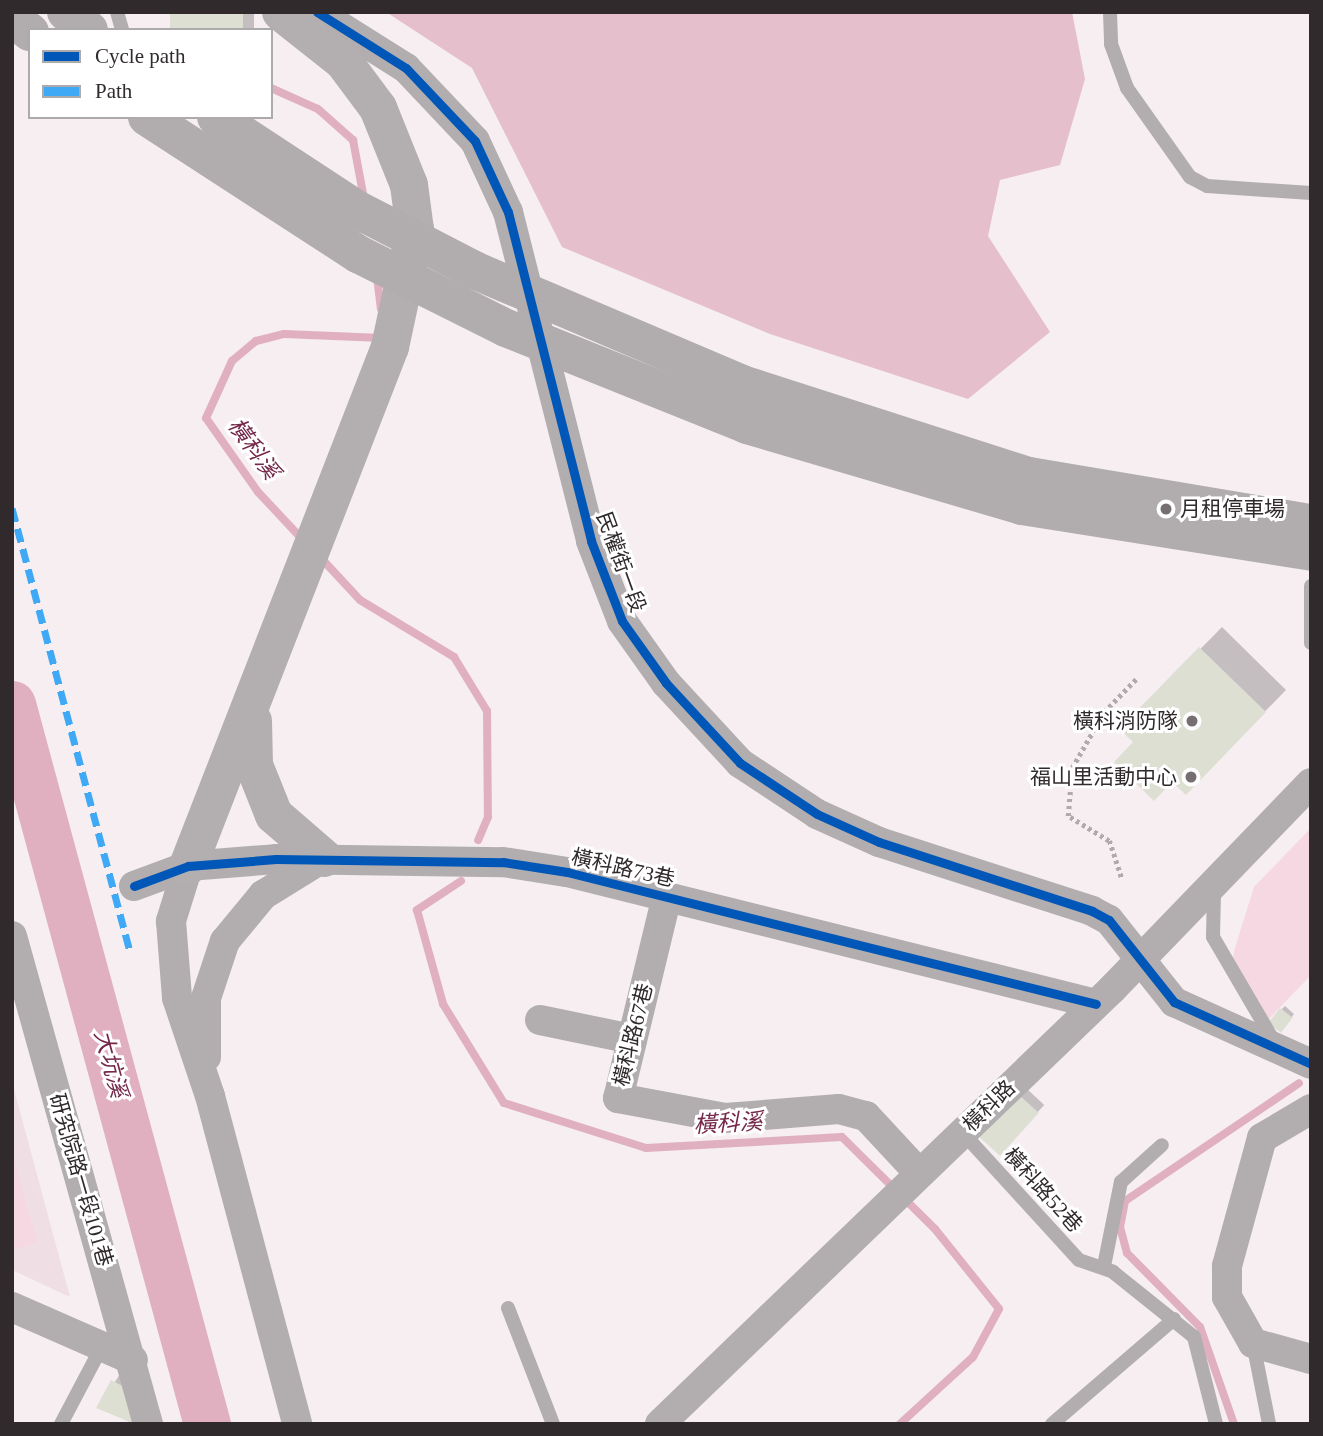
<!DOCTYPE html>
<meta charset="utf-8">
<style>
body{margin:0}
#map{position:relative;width:1323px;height:1436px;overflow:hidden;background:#f6eef0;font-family:"Times New Roman","Noto Sans TC",serif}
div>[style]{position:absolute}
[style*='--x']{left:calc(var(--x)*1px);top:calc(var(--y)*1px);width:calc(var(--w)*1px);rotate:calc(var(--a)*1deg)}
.built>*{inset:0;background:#efdee3}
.green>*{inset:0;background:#f6d8e2}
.forest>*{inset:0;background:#e6bfcc}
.shadow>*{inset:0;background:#0003;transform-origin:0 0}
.stream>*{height:8px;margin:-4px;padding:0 4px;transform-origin:4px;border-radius:4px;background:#e0b0c1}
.river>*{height:47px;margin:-23.5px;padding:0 23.5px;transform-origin:23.5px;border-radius:23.5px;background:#e0b0c1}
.building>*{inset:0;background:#dedfd3;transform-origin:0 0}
.path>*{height:4.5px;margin-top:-2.25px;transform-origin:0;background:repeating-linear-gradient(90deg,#afabac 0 3.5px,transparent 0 7px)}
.service>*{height:14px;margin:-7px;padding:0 7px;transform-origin:7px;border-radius:7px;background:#b2adaf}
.minor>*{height:30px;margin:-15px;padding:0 15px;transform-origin:15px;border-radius:15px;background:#b2adaf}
.trunk>*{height:38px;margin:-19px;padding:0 19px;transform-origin:19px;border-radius:19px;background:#b3afb0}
.motorway>*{height:38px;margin:-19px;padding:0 19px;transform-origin:19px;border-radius:19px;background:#b1acad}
.quiet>*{height:7px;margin-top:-3.5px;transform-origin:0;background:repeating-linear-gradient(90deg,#3fa9f5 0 14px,transparent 0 21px)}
.cycleway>*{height:9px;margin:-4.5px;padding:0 4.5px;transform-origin:4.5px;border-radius:4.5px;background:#0057b8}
.dots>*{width:19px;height:19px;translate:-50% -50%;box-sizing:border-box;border:4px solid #fff;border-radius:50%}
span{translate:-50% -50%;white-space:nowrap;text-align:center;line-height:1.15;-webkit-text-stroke:6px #fff;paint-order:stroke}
.poi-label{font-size:21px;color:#302a2c}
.left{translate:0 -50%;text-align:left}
.right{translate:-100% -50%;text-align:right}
.street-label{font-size:21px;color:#302a2c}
.water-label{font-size:23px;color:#75294a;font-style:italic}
.frame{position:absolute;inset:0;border:14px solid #302a2c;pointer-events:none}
.legend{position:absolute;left:28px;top:28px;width:245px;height:91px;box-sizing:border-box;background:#fff;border:2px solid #acaaab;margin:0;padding:9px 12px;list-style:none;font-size:21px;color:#302a2c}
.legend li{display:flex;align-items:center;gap:14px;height:35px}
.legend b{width:35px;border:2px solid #acaaab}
</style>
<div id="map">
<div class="built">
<i style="clip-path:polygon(12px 1082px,70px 1297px,12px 1270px)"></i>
</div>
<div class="green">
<i style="clip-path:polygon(1311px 828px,1311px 975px,1267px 1021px,1233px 960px,1234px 951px,1254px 887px)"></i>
<i style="clip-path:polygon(12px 1151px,37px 1243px,12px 1250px)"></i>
</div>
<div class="forest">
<i style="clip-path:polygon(386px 12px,1072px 12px,1085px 79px,1060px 165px,1000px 180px,988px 236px,1050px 332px,968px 399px,770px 334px,562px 247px,472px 68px)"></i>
</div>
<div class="shadow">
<i style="left:172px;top:12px;width:82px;height:18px"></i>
<i style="clip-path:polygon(1222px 627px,1286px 690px,1207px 771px,1135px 742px,1122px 729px)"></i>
<i style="clip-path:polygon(1285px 1006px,1294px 1014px,1284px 1027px,1282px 1009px)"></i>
<i style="left:1026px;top:1088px;width:25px;height:66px;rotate:43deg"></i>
<i style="clip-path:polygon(120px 1374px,135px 1424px,98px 1408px)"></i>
</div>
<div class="stream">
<i style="--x:271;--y:88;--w:51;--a:24.1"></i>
<i style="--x:318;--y:109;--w:47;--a:41.5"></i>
<i style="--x:353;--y:140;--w:60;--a:79.4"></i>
<i style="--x:377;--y:277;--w:32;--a:83"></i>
<i style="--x:302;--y:539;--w:64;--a:-133.1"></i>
<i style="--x:258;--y:492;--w:90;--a:-125.1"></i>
<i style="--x:206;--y:418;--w:63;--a:-65.5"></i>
<i style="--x:232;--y:361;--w:31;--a:-40"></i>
<i style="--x:256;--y:341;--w:29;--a:-14"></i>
<i style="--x:284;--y:334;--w:98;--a:2.3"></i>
<i style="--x:321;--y:558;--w:57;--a:47.1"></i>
<i style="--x:360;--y:600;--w:110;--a:31.2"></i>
<i style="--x:454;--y:657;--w:63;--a:58.6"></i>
<i style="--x:487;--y:711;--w:106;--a:89.5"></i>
<i style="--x:488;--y:817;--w:25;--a:113"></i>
<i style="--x:461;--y:881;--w:53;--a:146.6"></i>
<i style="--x:417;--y:910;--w:98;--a:74.5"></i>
<i style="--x:443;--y:1004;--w:116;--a:58.4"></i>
<i style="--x:504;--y:1103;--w:149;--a:17.6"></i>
<i style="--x:646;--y:1148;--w:196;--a:-3.2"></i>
<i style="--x:842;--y:1137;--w:131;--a:44.7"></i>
<i style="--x:935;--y:1229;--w:102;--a:51.3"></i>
<i style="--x:999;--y:1309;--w:55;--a:118.4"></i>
<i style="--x:973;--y:1357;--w:99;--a:137.5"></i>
<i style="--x:1234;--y:1424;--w:103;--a:-109.3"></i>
<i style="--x:1200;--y:1327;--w:104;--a:-134.6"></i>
<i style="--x:1127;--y:1253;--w:27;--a:-105"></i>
<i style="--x:1120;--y:1227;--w:26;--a:-79"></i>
<i style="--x:1125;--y:1201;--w:210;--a:-34.1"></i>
</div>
<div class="river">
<i style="--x:12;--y:704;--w:746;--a:74.85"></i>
</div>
<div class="building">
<i style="left:170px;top:12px;width:73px;height:18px"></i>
<i style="clip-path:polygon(1199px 647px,1266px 712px,1186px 795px,1172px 782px,1154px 801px,1114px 762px,1133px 742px,1119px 729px)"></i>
<i style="left:1280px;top:1008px;width:16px;height:19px;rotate:38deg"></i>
<i style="left:1018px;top:1094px;width:28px;height:58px;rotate:42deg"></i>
<i style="clip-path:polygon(111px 1380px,132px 1391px,136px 1424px,96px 1408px)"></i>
</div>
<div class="path">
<i style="--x:1121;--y:877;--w:38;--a:-108"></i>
<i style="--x:1109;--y:841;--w:48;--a:-148.6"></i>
<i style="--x:1068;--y:816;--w:48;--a:-85.2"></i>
<i style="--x:1072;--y:768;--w:64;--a:-60.3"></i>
<i style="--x:1104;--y:712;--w:46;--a:-45.9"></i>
</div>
<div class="service">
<i style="--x:117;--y:12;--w:19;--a:74"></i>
<i style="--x:1110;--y:12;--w:32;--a:88"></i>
<i style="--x:1111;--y:44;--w:47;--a:70"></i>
<i style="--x:1127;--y:88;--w:109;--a:54.7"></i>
<i style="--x:1190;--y:177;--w:19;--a:28"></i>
<i style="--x:1207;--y:186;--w:104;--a:3.9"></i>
<i style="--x:1311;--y:586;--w:57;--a:90"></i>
<i style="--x:1214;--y:892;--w:45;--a:91.3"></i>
<i style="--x:1213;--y:937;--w:123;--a:59.7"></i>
<i style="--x:962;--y:1132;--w:173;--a:47.6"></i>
<i style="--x:1079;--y:1260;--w:36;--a:19"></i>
<i style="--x:1113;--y:1272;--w:104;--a:38.7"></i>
<i style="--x:1194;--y:1337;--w:90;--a:75.8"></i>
<i style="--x:1104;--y:1266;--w:86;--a:-78.6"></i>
<i style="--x:1121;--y:1182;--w:55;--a:-42.1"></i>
<i style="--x:508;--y:1308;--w:124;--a:68.8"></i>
<i style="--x:1253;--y:1343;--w:83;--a:78.8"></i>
<i style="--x:61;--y:1424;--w:84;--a:-62.2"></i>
<i style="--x:1052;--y:1424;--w:161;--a:-40.7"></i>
</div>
<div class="minor">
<i style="--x:317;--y:12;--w:105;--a:32.2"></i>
<i style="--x:406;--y:68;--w:100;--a:46.6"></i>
<i style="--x:475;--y:141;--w:78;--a:65.1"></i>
<i style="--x:508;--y:212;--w:339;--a:75.8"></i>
<i style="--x:591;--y:541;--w:86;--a:68.8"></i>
<i style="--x:622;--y:621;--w:76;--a:54.6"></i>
<i style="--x:666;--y:683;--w:109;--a:47.2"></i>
<i style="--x:740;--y:763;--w:92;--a:33.5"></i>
<i style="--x:817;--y:814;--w:68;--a:24.3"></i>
<i style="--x:879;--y:842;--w:224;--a:17.9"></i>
<i style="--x:1092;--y:911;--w:19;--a:28"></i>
<i style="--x:1109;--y:920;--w:105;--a:51.6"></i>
<i style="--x:1174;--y:1002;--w:150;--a:24.3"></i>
<i style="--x:188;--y:866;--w:58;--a:107.2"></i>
<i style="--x:171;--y:921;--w:77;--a:85.5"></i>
<i style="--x:177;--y:998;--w:103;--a:71.4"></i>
<i style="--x:210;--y:1096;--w:339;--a:75.1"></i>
<i style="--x:134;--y:886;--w:58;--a:-20.3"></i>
<i style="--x:188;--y:866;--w:88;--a:-4.5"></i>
<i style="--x:276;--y:859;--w:227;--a:0.8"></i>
<i style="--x:503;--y:862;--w:65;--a:8.9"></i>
<i style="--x:567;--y:872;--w:545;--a:14.01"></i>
<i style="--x:667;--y:896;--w:208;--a:103.6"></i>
<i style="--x:618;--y:1098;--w:109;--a:10.6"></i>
<i style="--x:725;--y:1118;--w:114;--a:-4.5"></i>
<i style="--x:839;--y:1109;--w:28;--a:15"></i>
<i style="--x:866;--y:1116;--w:78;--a:47.1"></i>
<i style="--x:12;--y:936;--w:507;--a:74.43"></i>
<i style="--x:540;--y:1020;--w:94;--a:11.7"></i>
<i style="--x:206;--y:1057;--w:59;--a:-90"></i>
<i style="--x:206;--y:998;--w:60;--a:-71.6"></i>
<i style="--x:225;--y:941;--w:60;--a:-50.4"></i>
<i style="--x:263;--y:895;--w:68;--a:-31.8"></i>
<i style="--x:1311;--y:1109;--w:57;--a:149.4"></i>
<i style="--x:1262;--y:1138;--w:133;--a:105.3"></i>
<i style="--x:1227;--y:1266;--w:31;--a:90"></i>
<i style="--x:1227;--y:1297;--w:53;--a:60.5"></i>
<i style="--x:1253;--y:1343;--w:60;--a:15.4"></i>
<i style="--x:12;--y:1307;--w:132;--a:23.7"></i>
<i style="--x:660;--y:1424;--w:627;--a:-43.9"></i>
<i style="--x:1112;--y:989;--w:286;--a:-46"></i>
</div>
<div class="trunk">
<i style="--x:253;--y:721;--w:44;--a:88.7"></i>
<i style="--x:254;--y:765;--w:54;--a:68.2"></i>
<i style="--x:274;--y:815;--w:66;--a:40.7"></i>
<i style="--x:188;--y:866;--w:557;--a:-68.73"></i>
<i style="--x:390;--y:347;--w:120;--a:-77.9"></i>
<i style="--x:415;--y:230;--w:45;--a:-97.6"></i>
<i style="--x:409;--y:185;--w:83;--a:-111.9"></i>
<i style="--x:378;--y:108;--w:59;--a:-126.7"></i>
<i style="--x:343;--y:61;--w:79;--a:-141.7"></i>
</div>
<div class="motorway">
<i style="--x:66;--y:12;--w:29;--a:38"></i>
<i style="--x:12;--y:18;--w:23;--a:38"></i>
<i style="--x:147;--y:117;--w:252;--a:33"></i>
<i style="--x:358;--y:254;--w:165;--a:26.6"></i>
<i style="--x:506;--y:328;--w:260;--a:21.9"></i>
<i style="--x:747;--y:425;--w:287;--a:16.4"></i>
<i style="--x:1022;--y:506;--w:293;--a:9"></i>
<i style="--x:216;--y:117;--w:168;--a:33.3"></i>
<i style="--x:356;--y:209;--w:133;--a:27.3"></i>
<i style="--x:474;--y:270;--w:291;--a:23"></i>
<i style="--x:742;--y:384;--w:301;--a:17.8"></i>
<i style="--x:1029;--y:476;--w:286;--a:9.5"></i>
</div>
<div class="quiet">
<i style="--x:12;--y:508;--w:456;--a:75.1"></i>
</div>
<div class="cycleway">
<i style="--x:317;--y:12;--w:105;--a:32.2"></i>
<i style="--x:406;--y:68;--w:100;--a:46.6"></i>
<i style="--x:475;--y:141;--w:78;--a:65.1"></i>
<i style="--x:508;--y:212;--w:339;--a:75.8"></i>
<i style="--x:591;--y:541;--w:86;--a:68.8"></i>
<i style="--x:622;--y:621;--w:76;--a:54.6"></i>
<i style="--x:666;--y:683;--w:109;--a:47.2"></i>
<i style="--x:740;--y:763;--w:92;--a:33.5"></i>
<i style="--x:817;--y:814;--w:68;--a:24.3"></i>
<i style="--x:879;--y:842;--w:224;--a:17.9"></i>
<i style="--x:1092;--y:911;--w:19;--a:28"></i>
<i style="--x:1109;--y:920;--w:105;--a:51.6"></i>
<i style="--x:1174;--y:1002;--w:150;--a:24.3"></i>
<i style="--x:134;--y:886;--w:58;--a:-20.3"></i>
<i style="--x:188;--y:866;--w:88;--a:-4.5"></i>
<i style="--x:276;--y:859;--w:227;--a:0.8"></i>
<i style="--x:503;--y:862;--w:65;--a:8.9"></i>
<i style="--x:567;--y:872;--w:545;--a:14.01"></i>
</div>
<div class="dots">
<i style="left:1166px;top:509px;background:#756f71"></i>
<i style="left:1192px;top:721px;background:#756f71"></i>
<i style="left:1191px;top:777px;background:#756f71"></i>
</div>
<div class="poi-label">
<span class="left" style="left:1180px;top:509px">月租停車場</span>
<span class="right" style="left:1178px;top:721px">橫科消防隊</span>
<span class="right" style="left:1177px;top:777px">福山里活動中心</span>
</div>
<div class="street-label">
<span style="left:621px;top:562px;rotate:70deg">民權街一段</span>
<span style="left:623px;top:868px;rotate:13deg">橫科路73巷</span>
<span style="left:633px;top:1035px;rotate:-76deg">橫科路67巷</span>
<span style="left:989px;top:1106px;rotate:-44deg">橫科路</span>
<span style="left:81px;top:1180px;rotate:74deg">研究院路一段101巷</span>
<span style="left:1043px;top:1190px;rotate:48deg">橫科路52巷</span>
</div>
<div class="water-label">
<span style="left:253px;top:449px;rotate:54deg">橫科溪</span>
<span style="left:110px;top:1064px;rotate:75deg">大坑溪</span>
<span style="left:728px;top:1124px;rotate:-3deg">橫科溪</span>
</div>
<div class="frame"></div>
<ul class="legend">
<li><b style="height:9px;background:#0057b8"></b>Cycle path</li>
<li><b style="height:9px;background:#3fa9f5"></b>Path</li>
</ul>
</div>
